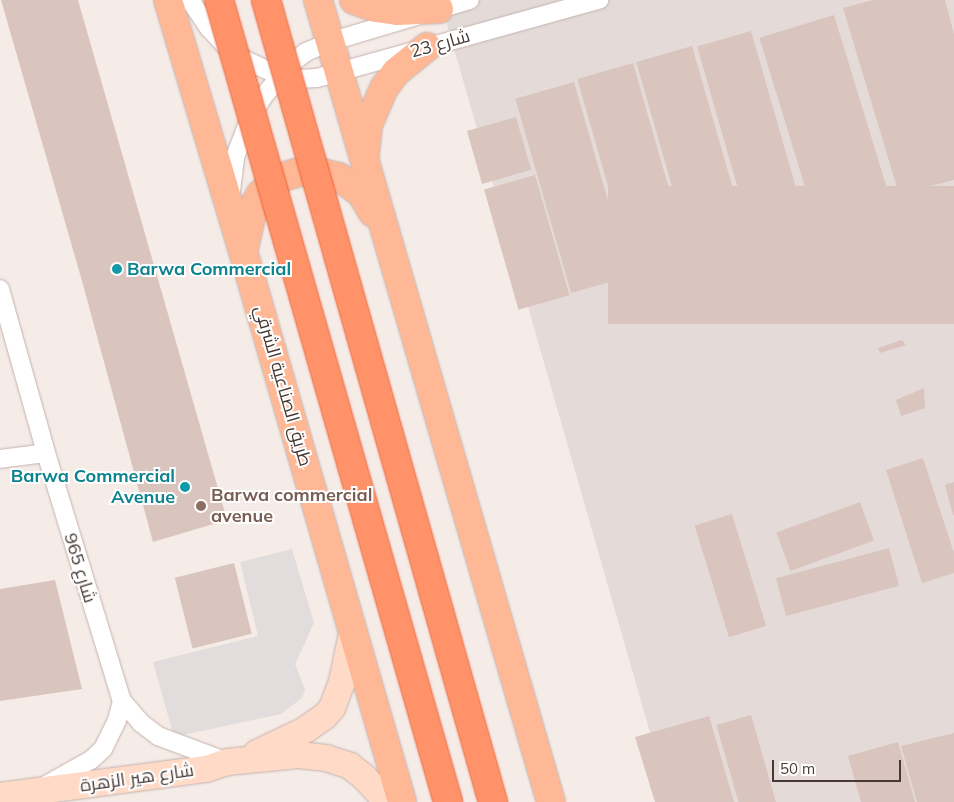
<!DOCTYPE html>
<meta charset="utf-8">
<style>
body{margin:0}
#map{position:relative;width:954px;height:802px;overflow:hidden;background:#f5ebe7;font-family:Mulish,Cairo,sans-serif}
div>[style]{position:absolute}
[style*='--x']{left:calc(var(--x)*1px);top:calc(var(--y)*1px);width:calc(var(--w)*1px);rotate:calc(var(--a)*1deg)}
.industrial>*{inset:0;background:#e4dbd9}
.parking>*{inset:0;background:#e2dddc}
.building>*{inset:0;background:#dac4be;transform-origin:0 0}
.roads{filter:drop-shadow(0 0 1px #c4b2ac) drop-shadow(0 0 1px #c4b2ac)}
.street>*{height:18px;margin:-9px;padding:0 9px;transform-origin:9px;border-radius:9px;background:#fff}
.secondary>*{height:26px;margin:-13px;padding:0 13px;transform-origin:13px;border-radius:13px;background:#ffdbc7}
.primary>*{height:28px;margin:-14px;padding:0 14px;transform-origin:14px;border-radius:14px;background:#ffb896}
.bridges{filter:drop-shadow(0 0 1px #e95a2c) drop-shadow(0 0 1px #e95a2c)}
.highway-bridge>*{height:28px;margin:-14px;padding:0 14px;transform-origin:14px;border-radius:14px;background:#ff9268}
.dots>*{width:14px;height:14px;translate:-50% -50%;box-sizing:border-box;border:2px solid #fff;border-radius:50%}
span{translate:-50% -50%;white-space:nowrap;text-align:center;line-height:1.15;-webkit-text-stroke:4px #fff;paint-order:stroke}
.street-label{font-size:18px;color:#483935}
.culture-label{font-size:18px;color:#0d838f;font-weight:700}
.left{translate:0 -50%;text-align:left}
.right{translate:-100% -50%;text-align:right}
.education-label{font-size:18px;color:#785e54;font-weight:700}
.scale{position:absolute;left:772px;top:760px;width:129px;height:22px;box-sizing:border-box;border:2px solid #483935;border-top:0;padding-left:6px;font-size:15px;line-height:18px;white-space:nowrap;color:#483935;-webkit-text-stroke:4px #fff;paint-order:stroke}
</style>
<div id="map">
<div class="industrial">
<i style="clip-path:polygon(440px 0,954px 0,954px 802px,670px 802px)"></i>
</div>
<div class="parking">
<i style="clip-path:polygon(292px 549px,314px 623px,295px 664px,305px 690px,302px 698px,281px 714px,174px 737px,153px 662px,258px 636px,240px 562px)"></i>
</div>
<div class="building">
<i style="clip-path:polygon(1px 0,78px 0,227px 520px,153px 542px,82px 281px)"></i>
<i style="clip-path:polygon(873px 0,945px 0,954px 34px,954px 180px,899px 194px,843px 8px)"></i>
<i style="left:834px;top:15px;width:189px;height:78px;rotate:73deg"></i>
<i style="left:751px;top:31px;width:200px;height:56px;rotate:74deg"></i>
<i style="left:692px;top:46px;width:204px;height:58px;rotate:74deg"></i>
<i style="left:633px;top:63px;width:203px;height:58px;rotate:74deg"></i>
<i style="left:574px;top:82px;width:202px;height:61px;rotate:74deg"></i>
<i style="left:516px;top:117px;width:55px;height:51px;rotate:74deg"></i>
<i style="left:535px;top:175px;width:125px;height:53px;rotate:74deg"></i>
<i style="left:954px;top:186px;width:138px;height:346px;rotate:90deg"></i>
<i style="clip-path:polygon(902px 340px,906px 345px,880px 353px,878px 348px)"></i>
<i style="clip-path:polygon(924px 388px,925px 408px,901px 416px,896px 400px)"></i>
<i style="clip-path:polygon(923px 458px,954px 553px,954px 573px,922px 583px,886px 470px)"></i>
<i style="clip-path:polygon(954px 482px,954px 515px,953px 515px,945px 485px)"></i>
<i style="left:860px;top:502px;width:41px;height:89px;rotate:70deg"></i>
<i style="left:732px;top:514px;width:117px;height:39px;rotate:73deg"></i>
<i style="left:889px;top:548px;width:39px;height:117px;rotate:75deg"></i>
<i style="left:234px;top:563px;width:73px;height:61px;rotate:76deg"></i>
<i style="clip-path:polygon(55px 580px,82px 689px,0 701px,0 589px)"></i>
<i style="left:751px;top:715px;width:91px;height:36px;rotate:74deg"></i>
<i style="clip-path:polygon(709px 716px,734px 802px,655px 802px,635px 737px)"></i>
<i style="clip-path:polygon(954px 733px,954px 802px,917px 802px,901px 746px)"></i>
<i style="clip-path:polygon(898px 742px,915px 802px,861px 802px,848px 756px)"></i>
</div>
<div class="roads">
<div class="street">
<i style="--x:190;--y:0;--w:34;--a:56"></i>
<i style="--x:209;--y:28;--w:25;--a:47"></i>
<i style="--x:226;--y:46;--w:21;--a:37"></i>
<i style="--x:243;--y:59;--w:41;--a:24.7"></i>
<i style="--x:280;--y:76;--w:18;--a:9"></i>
<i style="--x:298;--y:79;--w:19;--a:-3"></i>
<i style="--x:317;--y:78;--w:293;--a:-15.5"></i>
<i style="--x:231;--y:191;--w:34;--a:-83"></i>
<i style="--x:235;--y:157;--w:39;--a:-69"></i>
<i style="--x:249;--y:121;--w:28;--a:-60"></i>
<i style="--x:263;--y:97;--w:43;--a:-50.7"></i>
<i style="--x:290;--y:64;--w:20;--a:-37"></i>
<i style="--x:306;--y:52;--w:25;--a:-23"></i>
<i style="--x:329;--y:42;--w:147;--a:-16.6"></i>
<i style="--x:0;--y:289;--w:170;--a:74.3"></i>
<i style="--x:46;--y:453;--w:259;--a:73"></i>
<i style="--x:122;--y:701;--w:29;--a:49"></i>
<i style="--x:141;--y:723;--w:21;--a:37"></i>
<i style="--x:158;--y:736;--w:74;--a:20.6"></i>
<i style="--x:0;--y:459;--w:46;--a:-7.4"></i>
<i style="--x:46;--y:785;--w:51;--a:-29.1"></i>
<i style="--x:91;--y:760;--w:16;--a:-43"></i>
<i style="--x:103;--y:749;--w:32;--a:-64"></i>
<i style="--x:117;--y:720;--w:20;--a:-75"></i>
</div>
<div class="secondary">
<i style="--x:257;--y:753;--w:53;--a:-25.6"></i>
<i style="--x:305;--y:730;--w:24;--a:-35"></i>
<i style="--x:325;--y:716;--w:11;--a:-49"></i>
<i style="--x:332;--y:708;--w:28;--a:-69"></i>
<i style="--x:342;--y:682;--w:54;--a:-78.3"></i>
<i style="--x:0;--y:796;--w:208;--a:-7.5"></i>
<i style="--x:206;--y:769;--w:22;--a:-18"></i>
<i style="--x:227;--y:762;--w:71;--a:-5.6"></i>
<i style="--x:298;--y:755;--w:28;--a:6"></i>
<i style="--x:326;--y:758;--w:25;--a:18"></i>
<i style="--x:350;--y:766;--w:18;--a:38"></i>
<i style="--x:364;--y:777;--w:34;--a:47"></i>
</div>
<div class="primary">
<i style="--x:168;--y:0;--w:262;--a:73.4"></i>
<i style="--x:243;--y:251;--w:573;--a:73.9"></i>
<i style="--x:318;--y:0;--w:835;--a:73.8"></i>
<i style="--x:354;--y:0;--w:23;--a:20"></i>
<i style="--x:376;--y:8;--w:21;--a:8"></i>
<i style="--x:397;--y:11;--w:42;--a:-2.7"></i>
<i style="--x:365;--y:154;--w:29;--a:-84"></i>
<i style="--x:368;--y:125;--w:40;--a:-66.6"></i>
<i style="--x:384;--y:88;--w:20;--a:-53"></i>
<i style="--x:396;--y:72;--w:40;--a:-39"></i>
<i style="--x:244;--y:249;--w:42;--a:-77.6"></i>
<i style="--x:253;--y:208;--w:15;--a:-62"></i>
<i style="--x:260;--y:195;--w:11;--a:-45"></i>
<i style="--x:268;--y:187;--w:18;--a:-34"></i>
<i style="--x:283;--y:177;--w:14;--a:-17"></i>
<i style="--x:296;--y:173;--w:15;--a:-11"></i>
<i style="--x:311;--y:170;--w:29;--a:14"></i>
<i style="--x:339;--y:177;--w:27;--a:36"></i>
<i style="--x:361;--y:193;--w:23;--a:59"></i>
</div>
</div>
<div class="bridges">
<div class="highway-bridge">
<i style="--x:219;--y:0;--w:834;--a:74.06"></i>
<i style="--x:266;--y:0;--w:834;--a:74.2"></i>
</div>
</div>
<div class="dots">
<i style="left:117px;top:269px;background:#0f9aa8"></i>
<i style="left:185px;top:487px;background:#0f9aa8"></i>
<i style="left:201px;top:506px;background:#8d6e63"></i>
</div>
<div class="street-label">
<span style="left:440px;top:44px;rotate:-16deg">شارع 23</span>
<span style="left:283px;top:386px;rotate:74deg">طريق الصناعية الشرقي</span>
<span style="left:80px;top:568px;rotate:73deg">شارع 965</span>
<span style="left:137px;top:778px;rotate:-8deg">شارع هير الزهرة</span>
</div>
<div class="culture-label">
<span class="left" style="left:127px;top:269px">Barwa Commercial</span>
<span class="right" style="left:175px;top:487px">Barwa Commercial<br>Avenue</span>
</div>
<div class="education-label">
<span class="left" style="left:211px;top:506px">Barwa commercial<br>avenue</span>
</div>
<div class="scale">50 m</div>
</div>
